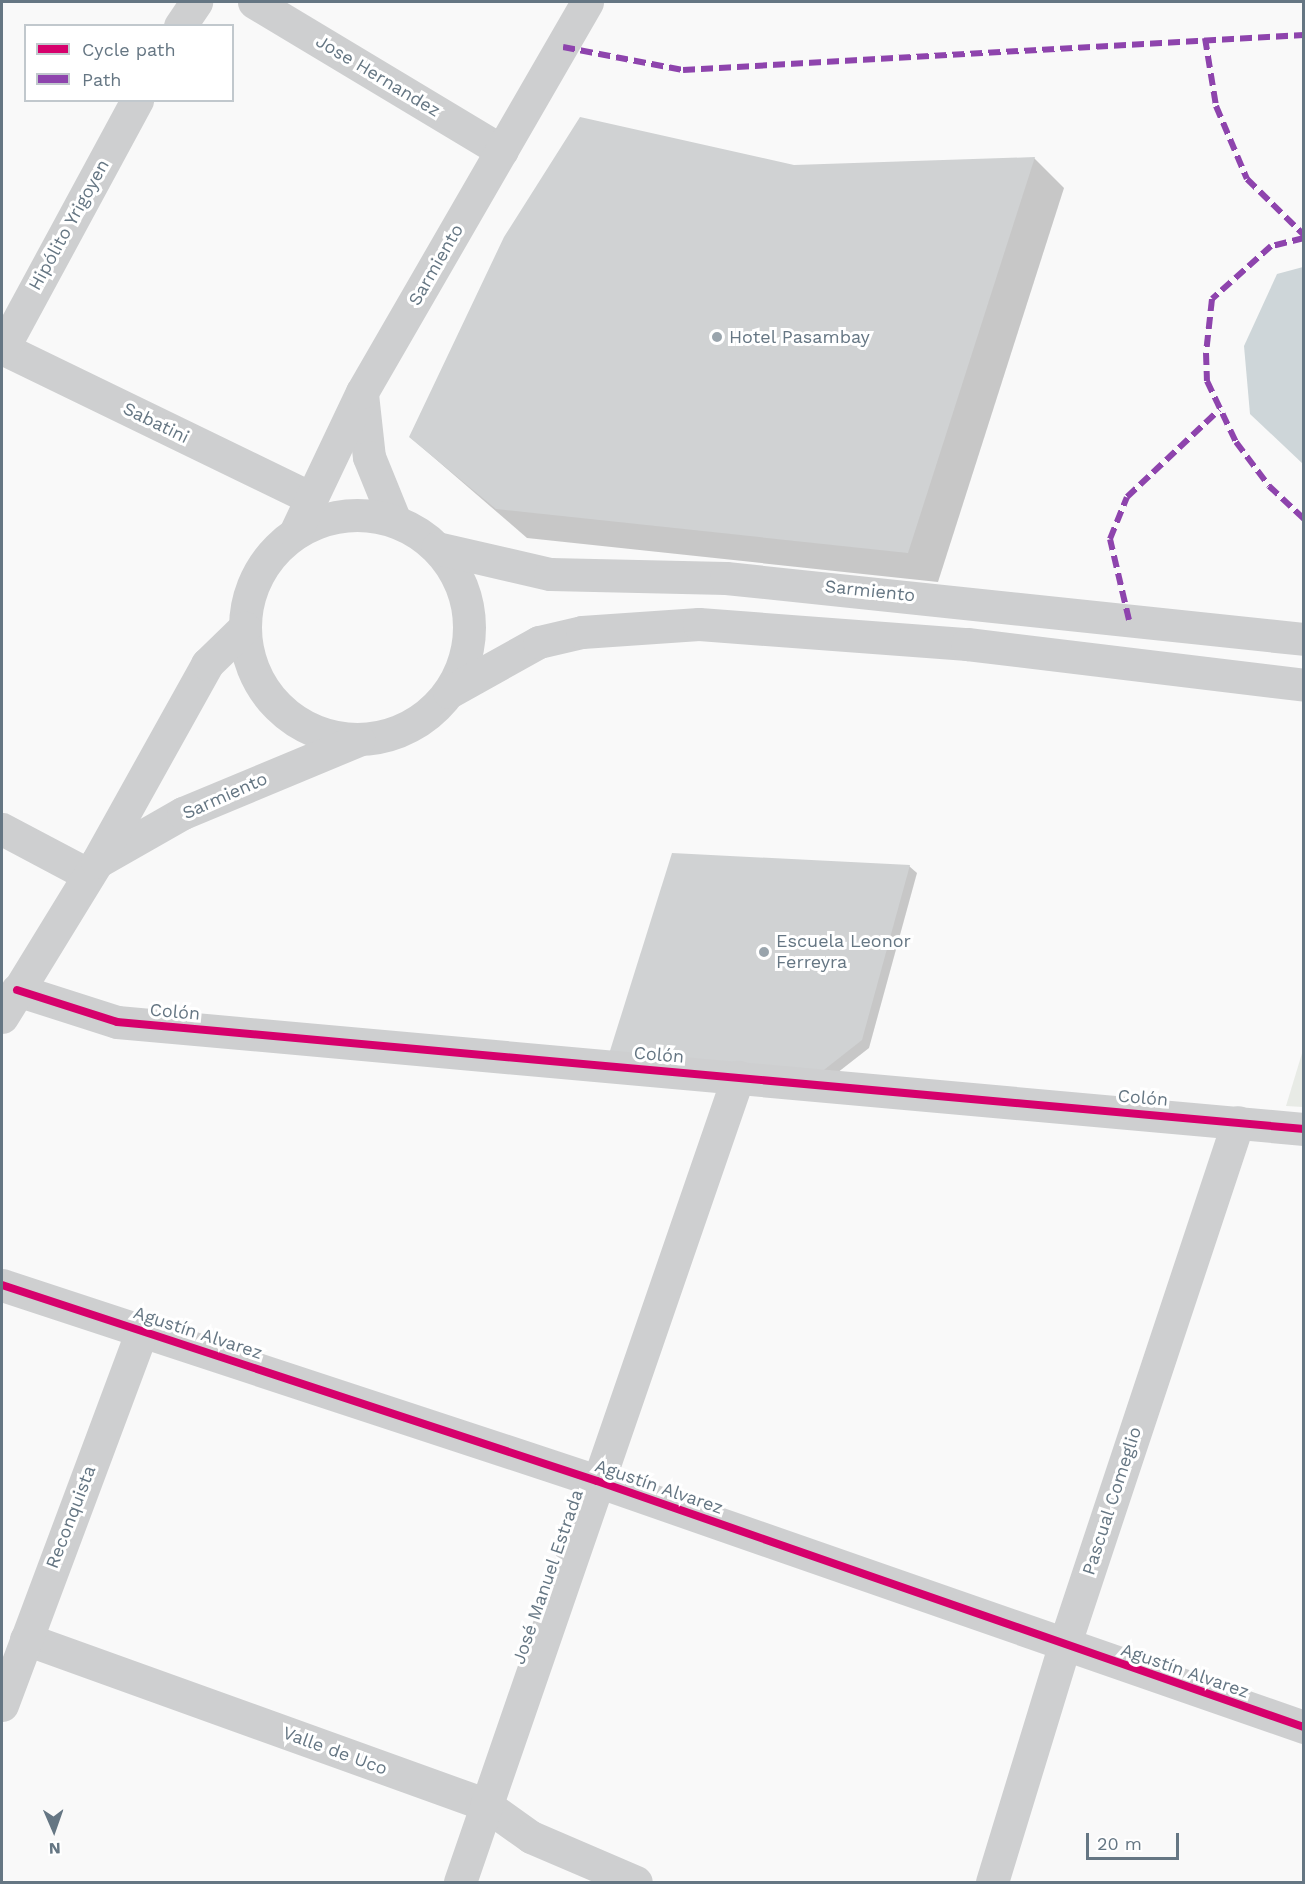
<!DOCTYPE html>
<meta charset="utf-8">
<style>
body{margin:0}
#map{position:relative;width:1305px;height:1884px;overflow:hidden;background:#f9f9f9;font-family:"Work Sans",sans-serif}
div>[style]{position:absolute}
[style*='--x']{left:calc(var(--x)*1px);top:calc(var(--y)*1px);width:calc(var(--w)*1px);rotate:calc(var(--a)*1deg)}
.green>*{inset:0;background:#e8ebe6}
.water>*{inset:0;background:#ced6d9}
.shadow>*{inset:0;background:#0003}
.building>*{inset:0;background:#d0d2d3}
.minor>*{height:33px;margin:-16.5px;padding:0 16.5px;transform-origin:16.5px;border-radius:16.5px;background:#cecfd0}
.minor>.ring{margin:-16.5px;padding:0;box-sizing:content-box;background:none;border:33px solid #cecfd0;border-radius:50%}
.quiet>*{height:6px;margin-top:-3px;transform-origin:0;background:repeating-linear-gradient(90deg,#8e44ad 0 12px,transparent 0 18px)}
.cycleway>*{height:8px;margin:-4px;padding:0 4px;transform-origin:4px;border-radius:4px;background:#d6006c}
.dots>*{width:16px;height:16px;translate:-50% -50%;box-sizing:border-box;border:3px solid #fff;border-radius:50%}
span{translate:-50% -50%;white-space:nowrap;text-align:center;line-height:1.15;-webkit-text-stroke:6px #fff;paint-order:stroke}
.street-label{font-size:18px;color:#657683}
.poi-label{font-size:18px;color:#657683}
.left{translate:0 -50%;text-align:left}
.frame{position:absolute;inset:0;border:3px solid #657683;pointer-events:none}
.legend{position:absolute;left:24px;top:24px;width:210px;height:78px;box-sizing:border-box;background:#fff;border:2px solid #c1c8cd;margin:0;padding:8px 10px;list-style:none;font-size:18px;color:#657683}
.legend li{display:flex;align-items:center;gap:12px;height:30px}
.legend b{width:30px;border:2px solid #c1c8cd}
.north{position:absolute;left:24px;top:1800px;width:60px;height:60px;-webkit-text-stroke:4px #fff;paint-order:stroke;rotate:178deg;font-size:16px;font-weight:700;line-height:24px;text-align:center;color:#657683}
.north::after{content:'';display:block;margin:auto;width:21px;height:27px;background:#657683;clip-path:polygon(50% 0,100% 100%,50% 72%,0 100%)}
.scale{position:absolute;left:1086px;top:1833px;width:93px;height:27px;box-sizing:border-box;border:3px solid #657683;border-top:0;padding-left:8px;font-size:18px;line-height:21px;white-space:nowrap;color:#657683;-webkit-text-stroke:4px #fff;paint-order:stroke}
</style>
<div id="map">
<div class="green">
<i style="clip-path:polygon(1303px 1050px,1303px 1107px,1286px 1106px)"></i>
</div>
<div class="water">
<i style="clip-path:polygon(1303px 267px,1304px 267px,1303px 464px,1250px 414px,1244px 346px,1277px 274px)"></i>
</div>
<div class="shadow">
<i style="clip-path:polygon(1034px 158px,1064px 188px,938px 582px,527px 538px,410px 437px,793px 167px)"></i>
<i style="clip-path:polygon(909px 866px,917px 873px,869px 1048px,828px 1080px,618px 1060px)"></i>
</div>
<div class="building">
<i style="clip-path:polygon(580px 117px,794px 165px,1035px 157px,908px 553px,496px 509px,409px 437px,504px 237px)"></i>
<i style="clip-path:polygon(672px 853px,910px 865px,862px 1040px,820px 1073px,609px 1054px)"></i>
</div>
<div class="minor">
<i style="--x:254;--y:2;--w:289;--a:31"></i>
<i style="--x:180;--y:26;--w:29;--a:-56"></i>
<i style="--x:2;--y:348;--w:343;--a:25.9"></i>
<i style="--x:2;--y:350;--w:284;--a:-61.6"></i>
<i style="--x:362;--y:394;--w:63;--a:83.7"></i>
<i style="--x:369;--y:457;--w:69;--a:67.9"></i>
<i class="ring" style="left:245px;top:515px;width:191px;height:191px"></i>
<i style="--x:295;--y:533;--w:156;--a:-64.6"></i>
<i style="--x:362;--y:392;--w:450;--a:-60"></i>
<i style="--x:437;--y:548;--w:116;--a:13"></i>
<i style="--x:550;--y:574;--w:176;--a:1.3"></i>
<i style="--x:726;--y:578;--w:581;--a:6.02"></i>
<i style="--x:449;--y:692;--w:103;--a:-29.1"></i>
<i style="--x:539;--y:642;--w:44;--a:-13.1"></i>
<i style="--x:582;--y:632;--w:117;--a:-3.9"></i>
<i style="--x:699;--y:624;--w:269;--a:4.3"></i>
<i style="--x:967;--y:644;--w:339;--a:6.9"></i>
<i style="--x:2;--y:829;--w:98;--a:27.9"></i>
<i style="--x:97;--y:862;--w:99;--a:-29.7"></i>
<i style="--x:183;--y:813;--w:190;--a:-22.6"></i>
<i style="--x:17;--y:990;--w:105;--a:17.7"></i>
<i style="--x:117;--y:1022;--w:1192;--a:5.15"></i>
<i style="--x:2;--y:1017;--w:182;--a:-58.5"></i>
<i style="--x:97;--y:862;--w:227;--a:-60.9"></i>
<i style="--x:207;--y:664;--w:52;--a:-44.2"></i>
<i style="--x:2;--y:1285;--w:626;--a:18.23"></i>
<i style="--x:597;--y:1481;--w:749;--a:19.19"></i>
<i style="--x:26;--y:1639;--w:489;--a:19.8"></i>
<i style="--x:486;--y:1805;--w:55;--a:35.4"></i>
<i style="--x:531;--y:1837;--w:114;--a:23.2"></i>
<i style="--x:2;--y:1705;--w:400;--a:-69.5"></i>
<i style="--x:460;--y:1882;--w:852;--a:-70.95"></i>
<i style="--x:992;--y:1882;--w:247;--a:-73"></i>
<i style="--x:1064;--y:1646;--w:552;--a:-71.63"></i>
</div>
<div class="quiet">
<i style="--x:1205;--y:38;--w:69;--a:80.8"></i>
<i style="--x:1216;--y:106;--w:79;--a:67"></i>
<i style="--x:1247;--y:179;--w:80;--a:44.5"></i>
<i style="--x:563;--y:47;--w:122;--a:10.9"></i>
<i style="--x:683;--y:70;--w:622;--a:-3.23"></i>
<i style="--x:1304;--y:238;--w:34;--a:166"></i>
<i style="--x:1271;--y:246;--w:79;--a:138.1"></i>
<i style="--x:1212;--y:299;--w:54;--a:96.3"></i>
<i style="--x:1206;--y:353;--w:28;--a:88"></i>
<i style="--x:1207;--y:381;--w:68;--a:64.6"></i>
<i style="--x:1236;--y:442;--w:55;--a:53.1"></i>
<i style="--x:1269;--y:486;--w:48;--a:43.3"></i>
<i style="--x:1129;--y:620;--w:83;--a:-103.2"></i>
<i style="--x:1110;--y:539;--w:45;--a:-68"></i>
<i style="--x:1127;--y:497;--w:127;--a:-43.4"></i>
</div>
<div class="cycleway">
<i style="--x:17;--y:990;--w:105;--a:17.7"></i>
<i style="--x:117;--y:1022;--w:1192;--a:5.15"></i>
<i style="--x:2;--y:1285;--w:626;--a:18.23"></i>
<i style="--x:597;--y:1481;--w:749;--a:19.19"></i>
</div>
<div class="dots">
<i style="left:717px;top:337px;background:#99a4ac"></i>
<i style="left:764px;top:952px;background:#99a4ac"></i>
</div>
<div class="street-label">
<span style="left:378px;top:76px;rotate:31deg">Jose Hernandez</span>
<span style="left:69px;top:225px;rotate:-61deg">Hipólito Yrigoyen</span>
<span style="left:436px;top:265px;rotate:-60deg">Sarmiento</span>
<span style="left:156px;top:423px;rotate:26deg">Sabatini</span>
<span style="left:870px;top:591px;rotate:6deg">Sarmiento</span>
<span style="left:225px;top:796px;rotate:-24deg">Sarmiento</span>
<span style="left:175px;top:1012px;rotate:5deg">Colón</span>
<span style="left:659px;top:1055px;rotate:5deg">Colón</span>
<span style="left:1143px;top:1098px;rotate:5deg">Colón</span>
<span style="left:198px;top:1333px;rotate:18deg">Agustín Alvarez</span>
<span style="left:659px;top:1487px;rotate:19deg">Agustín Alvarez</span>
<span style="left:1112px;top:1501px;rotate:-72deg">Pascual Comeglio</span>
<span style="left:71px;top:1517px;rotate:-69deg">Reconquista</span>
<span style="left:548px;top:1577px;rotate:-71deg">José Manuel Estrada</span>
<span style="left:1185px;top:1671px;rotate:19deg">Agustín Alvarez</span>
<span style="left:335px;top:1751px;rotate:20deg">Valle de Uco</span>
</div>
<div class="poi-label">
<span class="left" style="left:729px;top:337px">Hotel Pasambay</span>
<span class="left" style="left:776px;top:952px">Escuela Leonor<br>Ferreyra</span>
</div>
<div class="frame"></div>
<ul class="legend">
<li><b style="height:8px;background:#d6006c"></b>Cycle path</li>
<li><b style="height:8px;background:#8e44ad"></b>Path</li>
</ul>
<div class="north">N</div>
<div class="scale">20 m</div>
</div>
